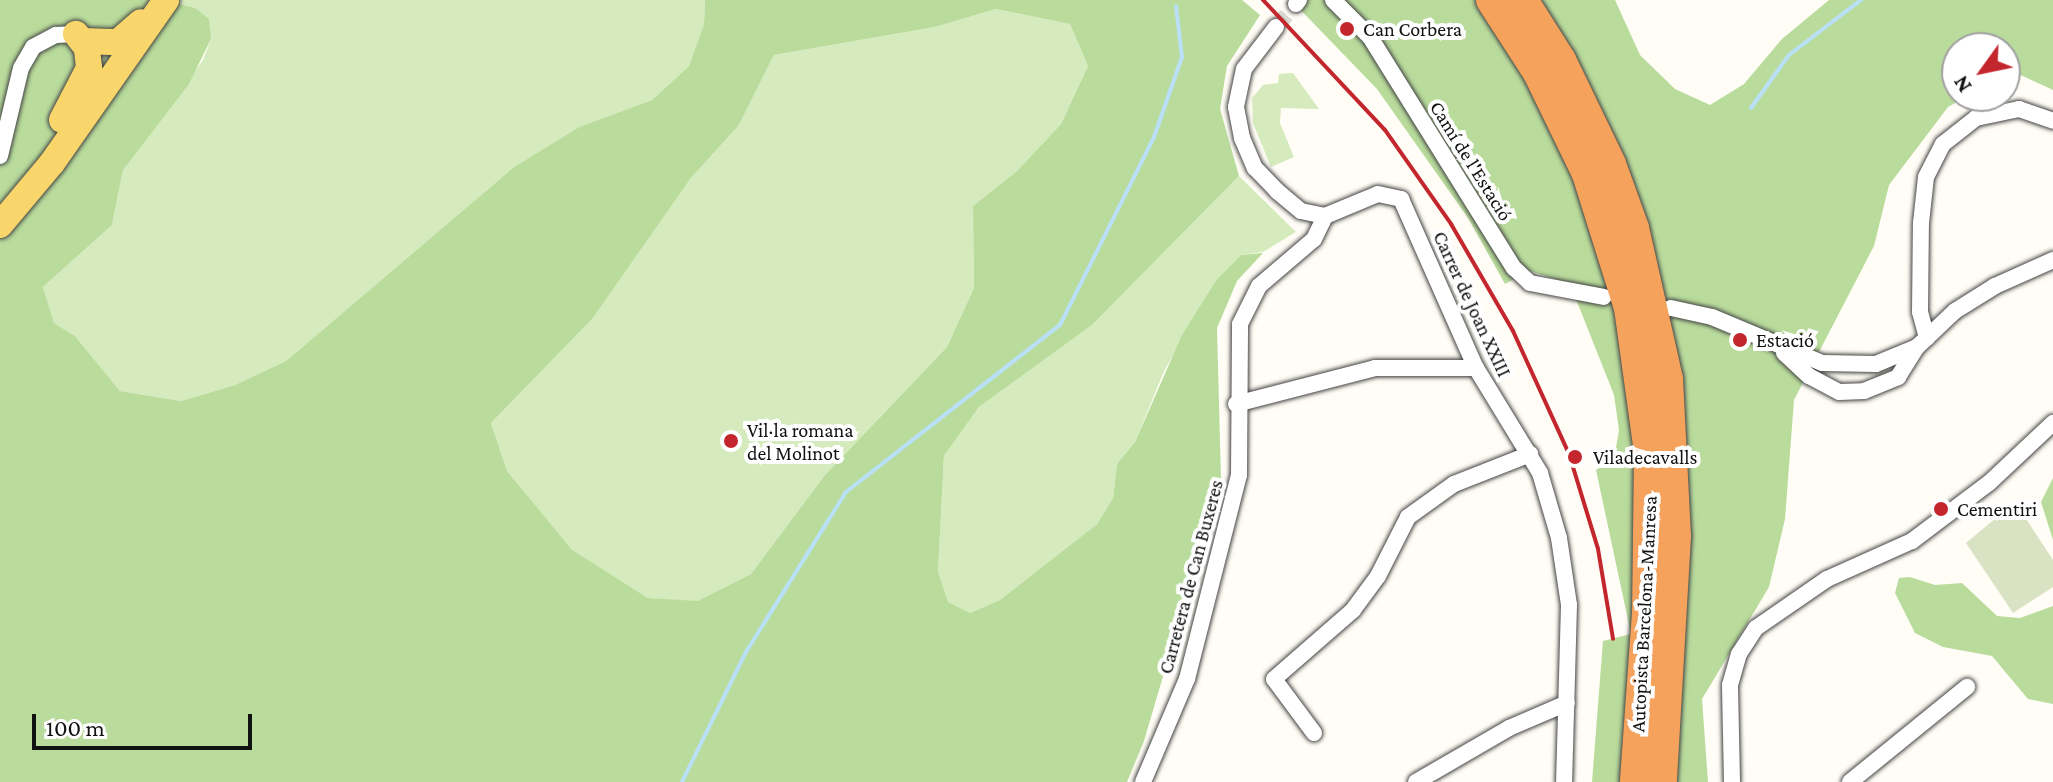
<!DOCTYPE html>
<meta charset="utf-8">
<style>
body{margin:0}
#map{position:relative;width:2053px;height:782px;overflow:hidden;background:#fffdf5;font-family:"Crimson Pro",serif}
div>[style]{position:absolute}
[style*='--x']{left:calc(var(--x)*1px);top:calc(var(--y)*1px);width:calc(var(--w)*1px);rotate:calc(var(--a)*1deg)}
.green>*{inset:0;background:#d5ebbd}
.forest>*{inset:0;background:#b9dc9c}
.cemetery>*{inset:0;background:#d9e3c4}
.stream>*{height:4px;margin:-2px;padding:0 2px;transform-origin:2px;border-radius:2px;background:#b9e0f7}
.street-tunnel>*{height:16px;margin-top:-8px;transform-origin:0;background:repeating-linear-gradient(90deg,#dbdad3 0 16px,transparent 0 24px)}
.roads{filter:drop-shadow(0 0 2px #444) drop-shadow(0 0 2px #444)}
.street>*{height:16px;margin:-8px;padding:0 8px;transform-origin:8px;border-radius:8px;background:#fff}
.primary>*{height:26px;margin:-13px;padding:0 13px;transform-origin:13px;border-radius:13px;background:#f9d66b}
.highway>*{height:30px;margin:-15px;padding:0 15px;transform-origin:15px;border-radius:15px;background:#f5a25d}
.rail>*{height:4px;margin:-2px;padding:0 2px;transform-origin:2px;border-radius:2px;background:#c4262e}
.dots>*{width:22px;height:22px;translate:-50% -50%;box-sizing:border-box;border:4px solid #fff;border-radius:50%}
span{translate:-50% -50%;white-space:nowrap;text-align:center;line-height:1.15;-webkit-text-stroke:8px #fff;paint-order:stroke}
.poi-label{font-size:20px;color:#111}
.left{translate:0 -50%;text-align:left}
.street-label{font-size:20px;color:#111}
.north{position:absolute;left:1941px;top:32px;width:80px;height:80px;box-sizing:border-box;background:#fff;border:2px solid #a0a0a0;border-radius:50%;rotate:237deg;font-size:22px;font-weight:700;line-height:32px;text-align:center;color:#111}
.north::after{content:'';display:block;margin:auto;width:28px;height:36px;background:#c4262e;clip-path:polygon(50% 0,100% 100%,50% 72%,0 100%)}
.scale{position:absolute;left:32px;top:714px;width:220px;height:36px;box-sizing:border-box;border:4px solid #111;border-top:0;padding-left:10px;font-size:24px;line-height:28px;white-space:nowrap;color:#111;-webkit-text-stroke:6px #fff;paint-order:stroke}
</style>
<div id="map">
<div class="green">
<i style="clip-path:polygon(165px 0,705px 0,704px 24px,689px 66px,652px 100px,579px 127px,514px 167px,286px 361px,235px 385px,181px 401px,120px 391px,75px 336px,54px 323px,43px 287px,112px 225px,123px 170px,203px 60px,211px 39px,195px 8px)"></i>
<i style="clip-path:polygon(996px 9px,1070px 24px,1088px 66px,1061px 124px,1017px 171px,973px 206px,974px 288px,947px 347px,825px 475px,751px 574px,698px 602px,648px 598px,572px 551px,507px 471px,491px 423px,593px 318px,691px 178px,739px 125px,774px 55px,935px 27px)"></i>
<i style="clip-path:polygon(1293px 73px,1319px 109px,1281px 108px,1280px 123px,1294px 157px,1271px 167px,1253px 123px,1252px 98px,1263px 85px,1278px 83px,1279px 74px)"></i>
<i style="clip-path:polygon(1239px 176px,1296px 232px,1263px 252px,1241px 255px,1217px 279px,1164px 371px,1135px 442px,1117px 464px,1113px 498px,1097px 524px,1000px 600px,970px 613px,947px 602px,938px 572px,944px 456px,979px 407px,1092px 325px)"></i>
</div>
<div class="forest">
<i style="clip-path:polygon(evenodd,0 0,165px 0,195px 8px,209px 19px,211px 39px,189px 84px,123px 170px,112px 225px,43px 287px,54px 323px,75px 336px,120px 391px,181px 401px,235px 385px,286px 361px,514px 167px,579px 127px,652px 100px,689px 66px,704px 24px,705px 0,1242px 0,1260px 15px,1227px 66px,1220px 109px,1239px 176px,1092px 325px,979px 407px,944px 456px,938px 572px,948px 602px,970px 613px,1000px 600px,1097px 524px,1113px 498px,1117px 464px,1135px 442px,1182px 335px,1217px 279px,1241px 255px,1263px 253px,1237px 281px,1217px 328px,1221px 479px,1144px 741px,1127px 782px,0 782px,0 0,996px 9px,1070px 24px,1088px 66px,1061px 124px,1017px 171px,973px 206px,974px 288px,947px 347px,825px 475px,751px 574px,698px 601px,648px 598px,572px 550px,507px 471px,491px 423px,593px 318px,691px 178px,739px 125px,774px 55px,935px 27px,996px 9px)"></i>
<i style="clip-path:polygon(1291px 0,1615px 0,1640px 55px,1675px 89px,1710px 105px,1744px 84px,1782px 39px,1829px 0,2053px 0,2053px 90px,2014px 72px,2005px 76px,2005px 48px,1957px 48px,1957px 96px,1968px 96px,1948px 107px,1889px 185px,1874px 246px,1794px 400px,1785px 519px,1769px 587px,1702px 699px,1708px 782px,1592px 782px,1603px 641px,1631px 634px,1596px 470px,1614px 459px,1619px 430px,1614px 395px,1570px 284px,1530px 271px,1505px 284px,1468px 218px,1377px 89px)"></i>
<i style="clip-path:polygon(2053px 478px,2053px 540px,2041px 502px)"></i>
<i style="clip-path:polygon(1910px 577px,1935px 585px,1962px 583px,1997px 616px,2020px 618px,2053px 606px,2053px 704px,2028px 699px,1992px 656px,1943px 647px,1915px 633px,1895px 593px,1899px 578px)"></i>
</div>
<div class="cemetery">
<i style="clip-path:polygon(2015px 502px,2053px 560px,2053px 587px,2013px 613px,1966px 543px)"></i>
</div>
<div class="stream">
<i style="--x:1751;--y:108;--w:65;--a:-54.4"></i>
<i style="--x:1789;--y:55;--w:91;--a:-37.4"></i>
<i style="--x:682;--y:782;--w:145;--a:-63.8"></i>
<i style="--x:746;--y:652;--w:189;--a:-58"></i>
<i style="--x:846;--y:492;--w:271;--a:-38"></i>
<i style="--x:1060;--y:325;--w:210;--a:-63.4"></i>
<i style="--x:1154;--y:137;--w:85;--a:-70.7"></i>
<i style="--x:1182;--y:57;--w:51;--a:-96.7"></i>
</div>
<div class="street-tunnel">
<i style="--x:1276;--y:27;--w:30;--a:-49"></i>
</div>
<div class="roads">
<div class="street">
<i style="--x:1333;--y:0;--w:52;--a:45"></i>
<i style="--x:1370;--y:37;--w:272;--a:58.1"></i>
<i style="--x:1514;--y:268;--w:22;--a:43"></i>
<i style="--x:1530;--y:283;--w:75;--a:10.7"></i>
<i style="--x:1296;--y:4;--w:5;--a:-53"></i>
<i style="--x:1276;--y:27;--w:53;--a:127.3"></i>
<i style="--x:1244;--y:69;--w:39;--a:102"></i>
<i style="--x:1236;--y:107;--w:32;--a:79"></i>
<i style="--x:1242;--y:138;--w:33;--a:67"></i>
<i style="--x:1255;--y:168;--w:32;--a:46"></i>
<i style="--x:1277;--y:191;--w:31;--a:40"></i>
<i style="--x:1301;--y:211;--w:25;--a:12"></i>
<i style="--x:0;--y:156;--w:90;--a:-76.6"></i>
<i style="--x:21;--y:68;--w:24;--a:-60"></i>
<i style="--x:33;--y:47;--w:26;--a:-28"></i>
<i style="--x:56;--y:35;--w:20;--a:-3"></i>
<i style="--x:1325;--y:216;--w:57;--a:-22.5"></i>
<i style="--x:1378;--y:194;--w:24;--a:12"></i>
<i style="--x:1401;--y:199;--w:185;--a:66.1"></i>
<i style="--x:1476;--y:368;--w:123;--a:58.6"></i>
<i style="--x:1540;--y:473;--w:68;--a:73.7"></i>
<i style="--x:1559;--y:538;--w:68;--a:81.5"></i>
<i style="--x:1569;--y:605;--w:177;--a:91.6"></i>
<i style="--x:1671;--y:308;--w:42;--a:12.4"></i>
<i style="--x:1712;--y:317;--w:119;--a:22.7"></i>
<i style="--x:1822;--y:363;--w:54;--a:1.1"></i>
<i style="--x:1876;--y:364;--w:44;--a:-22.5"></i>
<i style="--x:1917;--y:347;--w:52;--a:-43.5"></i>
<i style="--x:1955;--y:311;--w:47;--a:-32"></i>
<i style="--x:1995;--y:286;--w:64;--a:-24.1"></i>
<i style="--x:1927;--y:338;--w:27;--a:-105"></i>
<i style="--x:1920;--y:312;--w:89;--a:-89.4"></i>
<i style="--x:1921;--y:223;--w:46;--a:-83.8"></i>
<i style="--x:1926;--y:177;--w:37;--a:-63"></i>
<i style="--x:1943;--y:144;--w:42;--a:-38.2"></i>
<i style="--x:1976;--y:118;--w:44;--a:-11.8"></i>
<i style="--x:2019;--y:109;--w:36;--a:19"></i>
<i style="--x:1784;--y:353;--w:34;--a:43"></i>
<i style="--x:1809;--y:376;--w:34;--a:28"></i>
<i style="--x:1839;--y:392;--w:25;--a:-2"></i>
<i style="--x:1864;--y:391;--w:37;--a:-22"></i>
<i style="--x:1898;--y:377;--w:36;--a:-58"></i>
<i style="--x:1236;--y:404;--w:144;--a:-14.5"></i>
<i style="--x:1375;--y:368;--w:101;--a:0"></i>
<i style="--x:1314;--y:733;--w:67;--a:-126.5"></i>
<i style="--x:1274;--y:679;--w:105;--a:-41.1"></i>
<i style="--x:1353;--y:610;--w:42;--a:-53.7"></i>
<i style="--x:1378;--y:576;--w:66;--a:-63"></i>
<i style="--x:1408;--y:517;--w:57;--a:-35.7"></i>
<i style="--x:1454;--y:484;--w:82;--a:-21.5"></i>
<i style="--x:1143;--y:782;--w:112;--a:-66.9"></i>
<i style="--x:1187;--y:679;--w:211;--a:-75.7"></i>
<i style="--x:1239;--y:475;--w:151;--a:-89.6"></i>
<i style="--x:1240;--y:324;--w:42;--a:-63.4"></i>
<i style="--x:1259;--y:286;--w:72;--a:-40.5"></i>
<i style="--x:1314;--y:239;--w:25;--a:-64"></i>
<i style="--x:1416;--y:782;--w:108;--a:-30.1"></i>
<i style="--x:1509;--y:728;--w:63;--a:-23.3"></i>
<i style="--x:1732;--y:782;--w:97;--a:-91.2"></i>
<i style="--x:1730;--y:685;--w:32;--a:-74"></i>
<i style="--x:1739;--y:654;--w:31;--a:-57"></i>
<i style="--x:1756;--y:628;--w:86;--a:-34.6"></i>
<i style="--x:1827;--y:579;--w:93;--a:-24.1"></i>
<i style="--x:1912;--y:541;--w:96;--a:-37"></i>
<i style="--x:1989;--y:483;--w:88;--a:-43.2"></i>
<i style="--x:1850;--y:782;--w:151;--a:-39.1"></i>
</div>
<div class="primary">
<i style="--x:82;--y:41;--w:36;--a:2"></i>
<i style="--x:118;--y:42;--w:30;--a:-41"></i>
<i style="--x:62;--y:120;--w:59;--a:-62.6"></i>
<i style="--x:89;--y:68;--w:20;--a:-96"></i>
<i style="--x:87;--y:48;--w:18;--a:-128"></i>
<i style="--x:0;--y:225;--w:81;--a:-50"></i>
<i style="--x:52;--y:163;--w:199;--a:-55"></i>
</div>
<div class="highway">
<i style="--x:1491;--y:0;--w:87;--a:57.2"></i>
<i style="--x:1538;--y:73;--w:112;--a:64.1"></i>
<i style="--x:1587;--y:174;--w:140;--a:72.6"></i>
<i style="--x:1629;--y:308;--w:146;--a:82.1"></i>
<i style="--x:1649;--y:453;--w:160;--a:90.7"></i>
<i style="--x:1647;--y:613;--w:169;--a:94.1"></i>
<i style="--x:1523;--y:0;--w:71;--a:57.7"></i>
<i style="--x:1561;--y:60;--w:115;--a:64.3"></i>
<i style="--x:1611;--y:164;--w:68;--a:70.2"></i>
<i style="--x:1634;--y:228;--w:155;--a:77.3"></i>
<i style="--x:1668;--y:379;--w:157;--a:87.1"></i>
<i style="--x:1676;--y:536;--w:246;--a:93.3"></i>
</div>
</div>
<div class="rail">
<i style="--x:1263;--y:0;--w:178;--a:46.8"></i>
<i style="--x:1385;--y:130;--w:115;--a:54.9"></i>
<i style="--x:1451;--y:224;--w:124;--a:59.9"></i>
<i style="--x:1513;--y:331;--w:135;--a:65.5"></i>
<i style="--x:1569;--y:454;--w:99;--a:73"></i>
<i style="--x:1598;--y:549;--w:91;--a:80.5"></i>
</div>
<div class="dots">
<i style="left:1347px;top:29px;background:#c4262e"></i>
<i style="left:1740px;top:340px;background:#c4262e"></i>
<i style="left:731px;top:441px;background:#c4262e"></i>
<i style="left:1575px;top:457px;background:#c4262e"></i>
<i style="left:1941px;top:509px;background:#c4262e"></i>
</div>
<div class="poi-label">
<span class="left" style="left:1363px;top:29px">Can Corbera</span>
<span class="left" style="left:1756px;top:340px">Estació</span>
<span class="left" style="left:747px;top:442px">Vil·la romana<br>del Molinot</span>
<span class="left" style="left:1593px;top:457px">Viladecavalls</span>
<span class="left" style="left:1957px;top:509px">Cementiri</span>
</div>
<div class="street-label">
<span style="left:1471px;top:161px;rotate:58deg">Camí de l'Estació</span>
<span style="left:1472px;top:304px;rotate:65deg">Carrer de Joan XXIII</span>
<span style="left:1191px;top:577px;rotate:-75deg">Carretera de Can Buxeres</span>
<span style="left:1644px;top:614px;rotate:-87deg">Autopista Barcelona-Manresa</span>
</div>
<div class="north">N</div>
<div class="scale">100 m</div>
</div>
